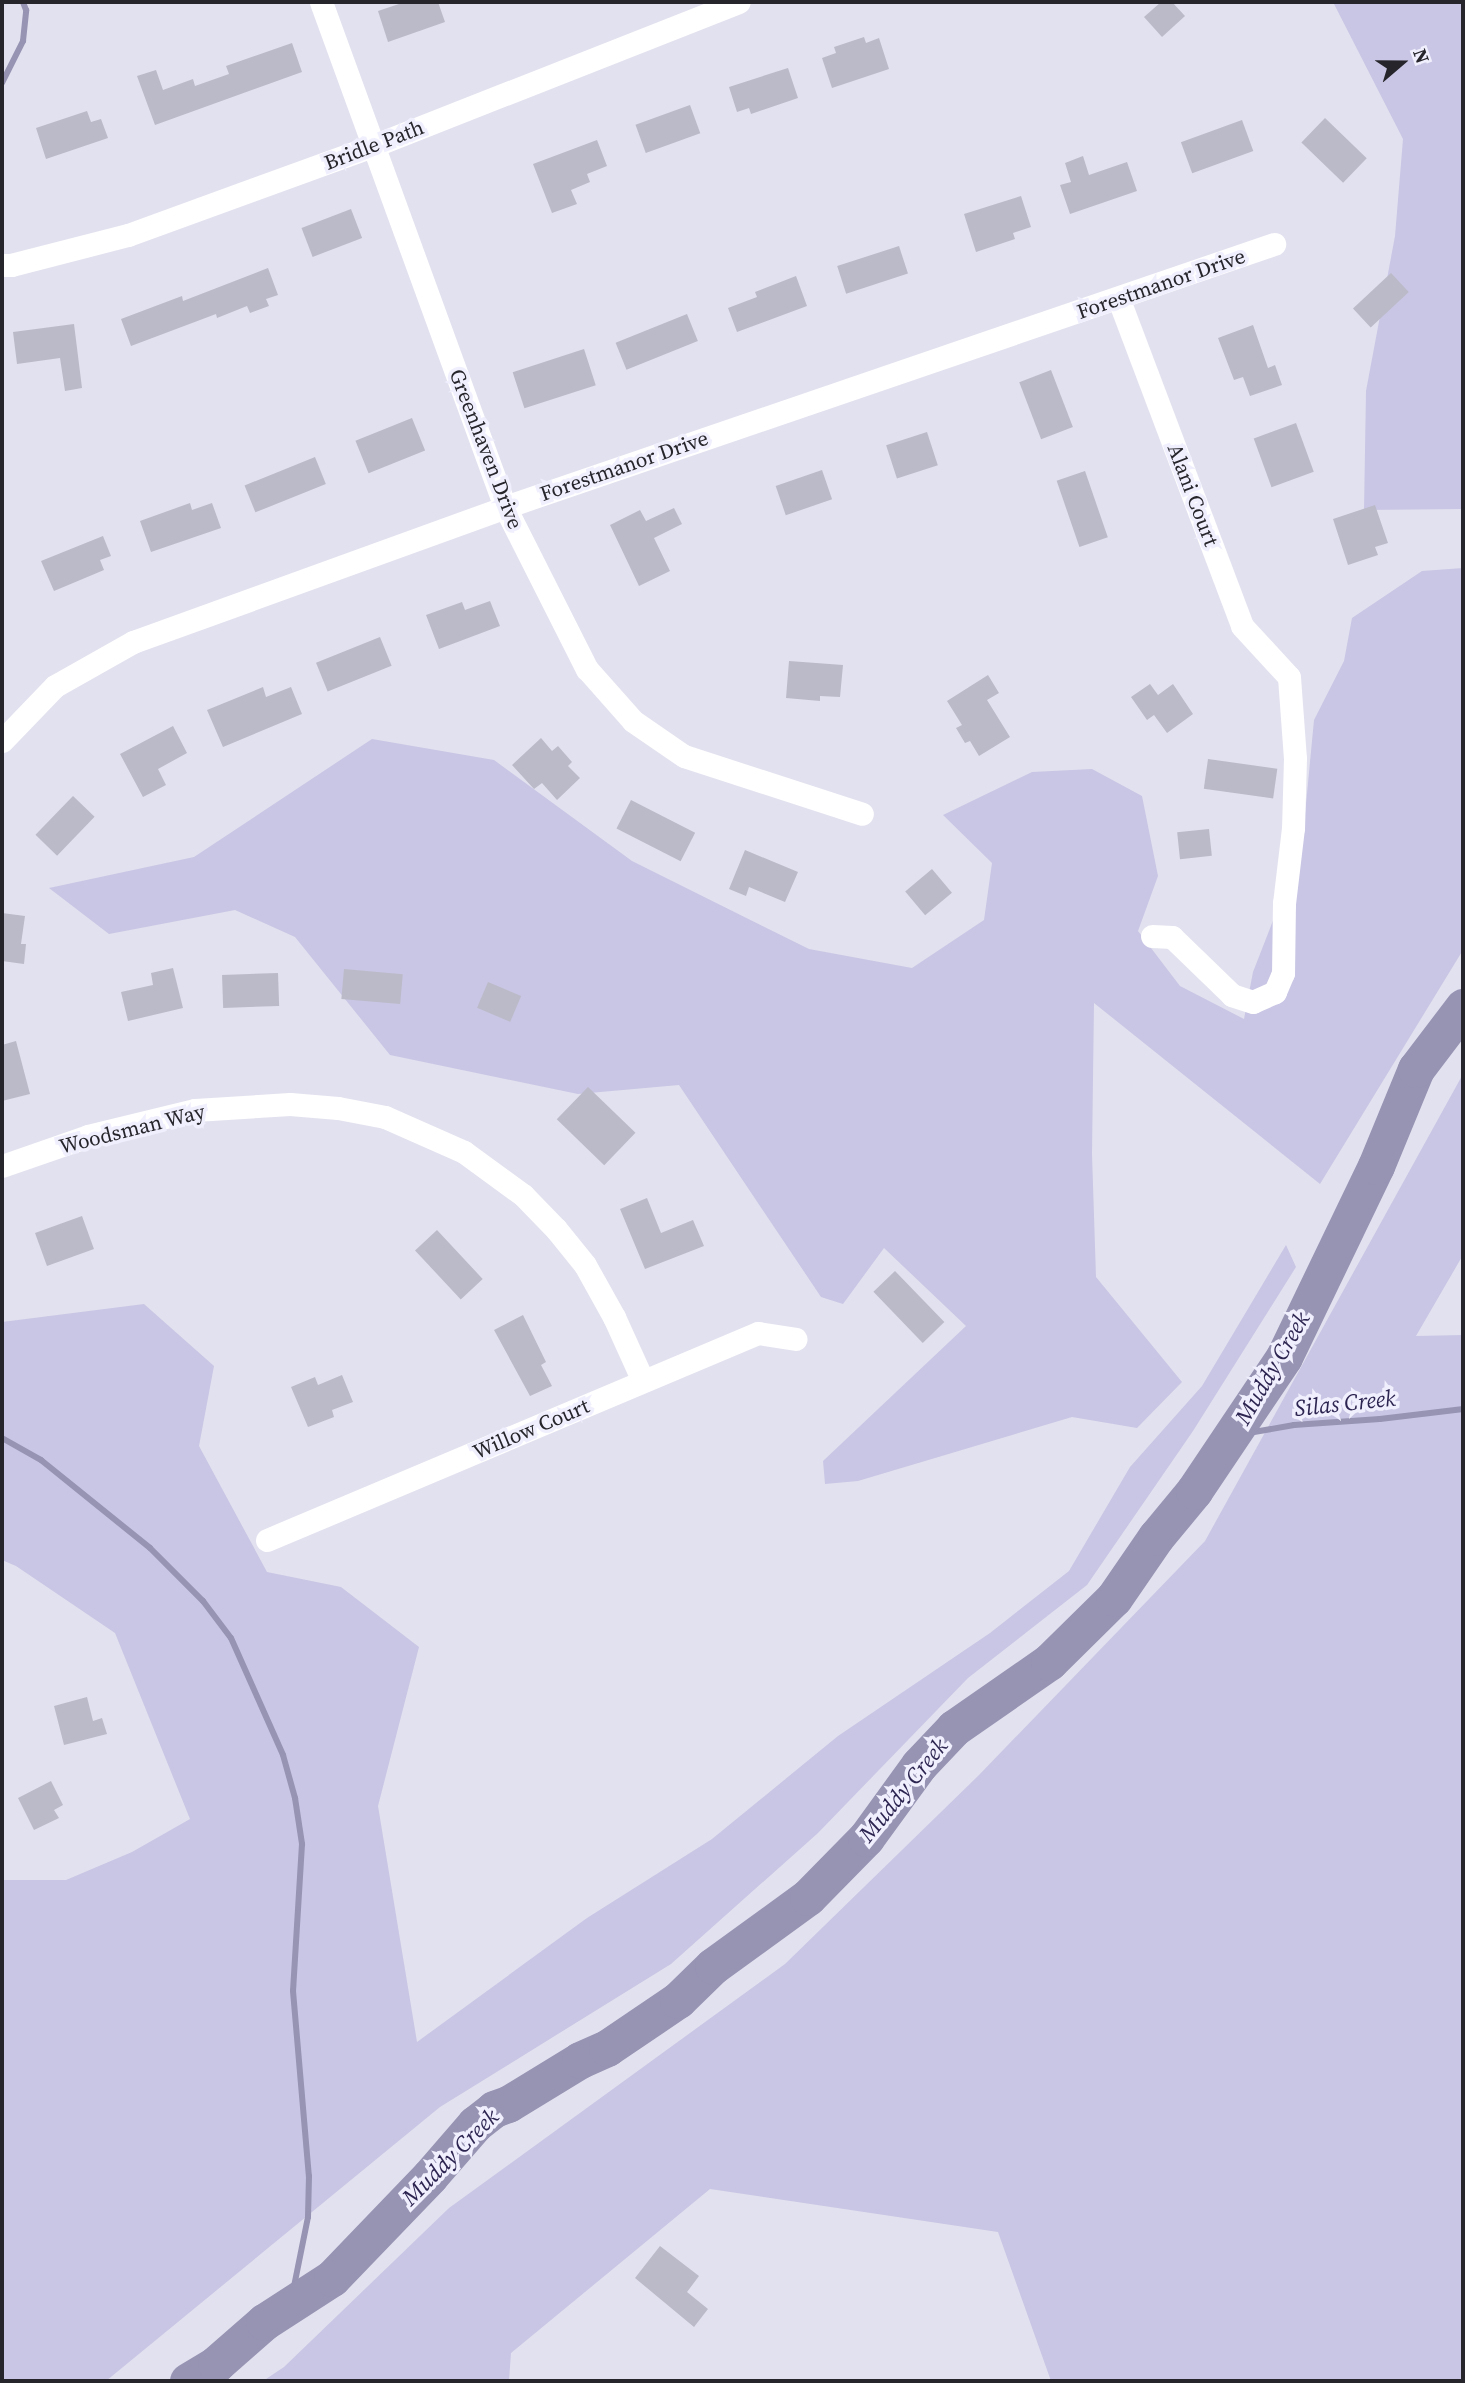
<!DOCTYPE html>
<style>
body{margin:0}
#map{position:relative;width:1465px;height:2383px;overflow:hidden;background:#e2e1ef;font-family:"Source Serif 4",serif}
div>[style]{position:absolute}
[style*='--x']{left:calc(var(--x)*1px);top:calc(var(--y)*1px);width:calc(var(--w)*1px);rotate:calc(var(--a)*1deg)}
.green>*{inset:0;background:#c8c6e4}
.stream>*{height:6px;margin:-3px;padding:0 3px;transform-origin:3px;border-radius:3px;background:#9693b3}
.river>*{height:37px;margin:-18.5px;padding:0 18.5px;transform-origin:18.5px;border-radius:18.5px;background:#9693b3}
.building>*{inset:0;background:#bbbac8;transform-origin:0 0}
.minor>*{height:23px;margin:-11.5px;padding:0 11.5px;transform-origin:11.5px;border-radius:11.5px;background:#fff}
span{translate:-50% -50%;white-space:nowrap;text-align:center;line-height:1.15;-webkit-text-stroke:7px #f0effd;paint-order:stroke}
.street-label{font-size:21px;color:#26252b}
.water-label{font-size:23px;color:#2d2551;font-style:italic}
.frame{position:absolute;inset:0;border:4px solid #26252b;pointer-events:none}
.north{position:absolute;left:1367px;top:28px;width:70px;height:70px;-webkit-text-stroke:5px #f0effd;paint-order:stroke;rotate:70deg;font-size:19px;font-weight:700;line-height:28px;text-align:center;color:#26252b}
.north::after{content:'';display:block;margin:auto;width:24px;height:32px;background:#26252b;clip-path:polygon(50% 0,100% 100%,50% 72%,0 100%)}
</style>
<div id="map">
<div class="green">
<i style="clip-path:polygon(1333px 2px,1463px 2px,1463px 509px,1364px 510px,1366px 391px,1395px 236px,1403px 139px)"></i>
<i style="clip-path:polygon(1463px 568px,1463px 950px,1320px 1184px,1094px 1003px,1092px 1154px,1096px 1277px,1182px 1382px,1137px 1428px,1072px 1417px,858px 1481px,825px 1484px,823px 1461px,966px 1326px,884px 1248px,843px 1304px,821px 1297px,679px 1085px,578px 1094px,390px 1055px,295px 937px,235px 910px,109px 934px,49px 888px,194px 857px,372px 739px,494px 760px,632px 861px,809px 949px,912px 968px,984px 920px,992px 863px,943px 815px,1032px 772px,1092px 769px,1142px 796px,1158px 876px,1138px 931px,1180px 986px,1244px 1019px,1253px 972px,1302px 846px,1314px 720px,1344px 661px,1352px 618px,1422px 571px)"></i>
<i style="clip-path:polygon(1463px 1074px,1463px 1255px,1416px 1336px,1463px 1335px,1463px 2381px,1051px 2381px,998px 2232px,710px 2189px,511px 2353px,509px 2381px,263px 2381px,284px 2367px,449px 2208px,785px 1964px,979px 1775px,1205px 1541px)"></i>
<i style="clip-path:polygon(1286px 1245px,1296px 1267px,1193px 1431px,1087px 1585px,968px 1678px,818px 1833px,671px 1964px,440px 2107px,106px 2381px,2px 2381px,2px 1880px,66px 1880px,132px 1852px,190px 1819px,115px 1633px,16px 1566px,2px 1560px,2px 1322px,144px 1304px,214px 1366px,199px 1446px,267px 1572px,341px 1587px,419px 1647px,378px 1806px,417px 2042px,587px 1918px,712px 1839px,838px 1736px,990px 1633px,1069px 1571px,1130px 1467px,1202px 1386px)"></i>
</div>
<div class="stream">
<i style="--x:2;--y:83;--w:47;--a:-63.4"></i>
<i style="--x:23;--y:41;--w:31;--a:-84"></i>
<i style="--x:26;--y:10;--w:9;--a:-111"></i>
<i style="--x:1231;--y:1436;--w:64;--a:-9.9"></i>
<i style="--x:1294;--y:1425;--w:86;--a:-4"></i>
<i style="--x:1380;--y:1419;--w:84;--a:-6.9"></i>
<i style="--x:2;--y:1438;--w:45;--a:29.4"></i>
<i style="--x:41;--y:1460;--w:140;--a:38.9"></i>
<i style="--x:150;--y:1548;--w:75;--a:45"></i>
<i style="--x:203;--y:1601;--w:46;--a:52.9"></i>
<i style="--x:231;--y:1638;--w:128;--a:66"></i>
<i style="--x:283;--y:1755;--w:45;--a:74.4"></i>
<i style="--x:295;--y:1798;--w:47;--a:81.3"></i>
<i style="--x:302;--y:1844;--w:147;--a:93.5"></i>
<i style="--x:293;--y:1991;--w:186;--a:85.1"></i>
<i style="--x:309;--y:2176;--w:41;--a:91.4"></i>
<i style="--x:308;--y:2217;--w:91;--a:101.4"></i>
</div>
<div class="river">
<i style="--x:188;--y:2381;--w:33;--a:-31"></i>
<i style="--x:216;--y:2364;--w:64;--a:-41.2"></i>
<i style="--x:264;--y:2322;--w:81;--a:-32.9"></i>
<i style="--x:332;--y:2278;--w:141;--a:-46.1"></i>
<i style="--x:430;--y:2176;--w:69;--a:-49.1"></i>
<i style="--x:475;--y:2124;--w:24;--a:-38"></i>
<i style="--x:494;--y:2109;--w:15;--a:-20"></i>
<i style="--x:508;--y:2104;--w:84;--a:-31.4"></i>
<i style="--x:580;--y:2060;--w:30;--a:-24"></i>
<i style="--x:607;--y:2048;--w:86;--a:-34.1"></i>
<i style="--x:678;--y:2000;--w:49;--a:-44.2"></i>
<i style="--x:713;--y:1966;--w:117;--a:-36"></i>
<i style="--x:808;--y:1897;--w:83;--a:-45.5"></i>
<i style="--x:866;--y:1838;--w:90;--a:-54"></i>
<i style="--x:919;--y:1765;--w:51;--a:-46.6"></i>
<i style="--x:954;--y:1728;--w:116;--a:-34.8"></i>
<i style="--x:1049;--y:1662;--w:91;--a:-44.6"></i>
<i style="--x:1114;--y:1598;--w:74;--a:-55.5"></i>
<i style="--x:1156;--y:1537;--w:60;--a:-50.4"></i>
<i style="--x:1194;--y:1491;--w:161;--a:-56.1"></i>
<i style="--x:1284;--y:1357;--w:212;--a:-64.3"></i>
<i style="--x:1376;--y:1166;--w:105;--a:-67.6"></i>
<i style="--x:1416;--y:1069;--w:78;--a:-52.8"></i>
</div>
<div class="building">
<i style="clip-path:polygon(405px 2px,438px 2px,445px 22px,388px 42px,378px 11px)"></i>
<i style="clip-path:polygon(1161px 2px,1172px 2px,1185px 16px,1162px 37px,1144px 17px)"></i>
<i style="clip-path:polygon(864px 37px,866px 43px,879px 38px,889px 69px,832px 88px,822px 58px,836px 53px,834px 47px)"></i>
<i style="clip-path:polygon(292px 43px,302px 72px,155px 125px,137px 76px,156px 70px,163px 90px,193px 79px,195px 86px,229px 74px,226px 66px)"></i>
<i style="clip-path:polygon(788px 68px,798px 98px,751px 114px,749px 108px,737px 112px,729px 87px)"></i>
<i style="left:690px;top:105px;width:30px;height:58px;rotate:70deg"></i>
<i style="clip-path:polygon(87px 111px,91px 122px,101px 119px,108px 138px,46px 159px,36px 128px)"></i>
<i style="left:1325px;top:118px;width:58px;height:34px;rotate:44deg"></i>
<i style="left:1242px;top:120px;width:33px;height:65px;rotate:70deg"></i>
<i style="clip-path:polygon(597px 140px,607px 166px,587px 174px,590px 182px,571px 190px,577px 204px,552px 213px,533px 164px)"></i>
<i style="clip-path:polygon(1083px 156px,1089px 175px,1127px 162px,1137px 191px,1070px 214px,1060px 185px,1071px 182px,1065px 163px)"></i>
<i style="clip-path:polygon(1021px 196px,1031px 227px,1013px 233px,1015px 239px,976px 252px,964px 214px)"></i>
<i style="left:351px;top:209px;width:31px;height:53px;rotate:69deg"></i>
<i style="left:899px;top:246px;width:29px;height:65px;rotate:72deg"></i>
<i style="clip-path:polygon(268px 268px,278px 295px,266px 299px,269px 306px,250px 313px,247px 306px,217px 318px,216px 314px,131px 346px,121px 319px,182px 296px,183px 301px)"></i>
<i style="left:1391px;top:273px;width:26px;height:52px;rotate:47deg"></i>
<i style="clip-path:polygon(796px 276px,807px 306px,737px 332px,728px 308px,757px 297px,755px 292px)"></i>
<i style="left:687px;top:314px;width:29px;height:77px;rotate:68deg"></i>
<i style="clip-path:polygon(74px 324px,82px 388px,65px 391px,60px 358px,17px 364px,13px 332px)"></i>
<i style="clip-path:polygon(1253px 325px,1268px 368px,1275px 365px,1282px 385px,1250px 396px,1243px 377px,1234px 380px,1218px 338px)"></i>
<i style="left:584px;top:349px;width:38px;height:75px;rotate:72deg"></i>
<i style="left:1051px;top:370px;width:61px;height:34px;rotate:69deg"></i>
<i style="left:412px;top:418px;width:35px;height:61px;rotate:68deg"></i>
<i style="left:1296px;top:423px;width:52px;height:45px;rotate:70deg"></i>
<i style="left:927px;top:432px;width:35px;height:43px;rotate:72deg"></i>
<i style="left:315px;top:457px;width:29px;height:76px;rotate:68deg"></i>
<i style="left:822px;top:470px;width:31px;height:49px;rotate:71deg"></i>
<i style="left:1085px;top:471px;width:70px;height:30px;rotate:71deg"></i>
<i style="clip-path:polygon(190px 503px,192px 510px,212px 503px,221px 528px,151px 552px,140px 521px)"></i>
<i style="clip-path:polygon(1375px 505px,1388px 543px,1375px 547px,1378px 555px,1348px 565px,1333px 519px)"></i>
<i style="clip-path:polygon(674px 508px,682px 524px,654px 538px,670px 571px,639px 586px,610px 525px,640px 510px,646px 521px)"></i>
<i style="clip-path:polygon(103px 536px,111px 556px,100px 560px,104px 570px,54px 591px,41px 561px)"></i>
<i style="clip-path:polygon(490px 601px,500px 626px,439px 649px,426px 615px,462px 602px,465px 610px)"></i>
<i style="left:380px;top:637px;width:31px;height:69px;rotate:68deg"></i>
<i style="clip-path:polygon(789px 661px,843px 665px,840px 697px,820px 696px,820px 701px,786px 698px)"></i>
<i style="clip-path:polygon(988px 675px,999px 693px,987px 700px,1010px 737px,979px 756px,970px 741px,965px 743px,956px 728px,962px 725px,947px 701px)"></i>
<i style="clip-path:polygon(1150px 684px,1158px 695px,1173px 684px,1193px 714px,1167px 733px,1154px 715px,1147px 720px,1131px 697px)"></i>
<i style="clip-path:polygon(263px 687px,266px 697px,291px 687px,302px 714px,223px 747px,207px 710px)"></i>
<i style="clip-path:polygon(173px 726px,187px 753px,158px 769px,166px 785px,143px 797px,120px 754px)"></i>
<i style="clip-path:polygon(541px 738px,552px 751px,558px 746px,572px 762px,568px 766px,580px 778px,557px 800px,542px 783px,534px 789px,512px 765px)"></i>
<i style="left:1208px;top:759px;width:70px;height:30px;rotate:8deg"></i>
<i style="left:73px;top:796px;width:30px;height:54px;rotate:44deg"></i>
<i style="left:631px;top:800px;width:72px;height:32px;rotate:27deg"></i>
<i style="left:1209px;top:829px;width:27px;height:32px;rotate:84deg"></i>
<i style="clip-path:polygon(745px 850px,798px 872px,785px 902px,749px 887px,746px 896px,729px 889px)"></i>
<i style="left:932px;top:869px;width:31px;height:35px;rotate:50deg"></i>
<i style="clip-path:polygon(2px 913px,25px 916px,21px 944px,26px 944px,24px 964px,2px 961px)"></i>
<i style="clip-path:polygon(173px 968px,183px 1008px,128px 1021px,121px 992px,153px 985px,151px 973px)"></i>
<i style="left:344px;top:969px;width:59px;height:30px;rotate:5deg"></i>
<i style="left:278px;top:973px;width:33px;height:56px;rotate:88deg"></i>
<i style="left:488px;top:982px;width:36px;height:28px;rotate:23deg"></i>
<i style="clip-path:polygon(16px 1041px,30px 1094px,2px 1101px,2px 1045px)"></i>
<i style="left:588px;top:1087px;width:66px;height:45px;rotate:44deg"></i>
<i style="clip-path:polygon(647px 1198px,661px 1233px,693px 1220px,704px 1246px,645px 1269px,620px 1209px)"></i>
<i style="left:82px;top:1216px;width:35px;height:50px;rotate:70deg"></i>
<i style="left:437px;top:1230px;width:67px;height:30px;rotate:47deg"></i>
<i style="left:895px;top:1271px;width:71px;height:30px;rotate:46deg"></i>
<i style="clip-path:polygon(523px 1315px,546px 1362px,541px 1365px,552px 1386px,530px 1396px,494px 1330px)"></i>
<i style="clip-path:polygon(342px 1375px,353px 1402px,332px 1410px,334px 1417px,308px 1427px,291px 1387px,315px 1377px,318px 1385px)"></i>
<i style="clip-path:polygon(87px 1697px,93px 1721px,102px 1718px,107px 1734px,64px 1745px,54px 1706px)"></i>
<i style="clip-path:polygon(51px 1781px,63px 1805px,54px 1810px,59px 1818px,34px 1830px,18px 1798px)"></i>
<i style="clip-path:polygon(660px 2246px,699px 2276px,687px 2292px,708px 2309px,694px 2327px,635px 2278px)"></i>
</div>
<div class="minor">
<i style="--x:321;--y:2;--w:537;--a:69.98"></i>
<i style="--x:505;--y:507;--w:182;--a:63.2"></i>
<i style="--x:587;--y:669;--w:69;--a:48.5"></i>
<i style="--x:633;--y:721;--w:62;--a:34.5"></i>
<i style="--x:684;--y:756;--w:187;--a:18"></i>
<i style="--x:2;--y:265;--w:9;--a:0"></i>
<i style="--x:11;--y:265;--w:121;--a:-14.4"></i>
<i style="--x:128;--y:235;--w:261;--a:-20"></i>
<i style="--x:373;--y:146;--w:393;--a:-21.5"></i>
<i style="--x:1119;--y:300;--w:348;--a:69.3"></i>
<i style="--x:1242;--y:626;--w:69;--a:47.3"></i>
<i style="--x:1289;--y:677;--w:81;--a:85.8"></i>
<i style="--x:1295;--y:758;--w:70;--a:91.6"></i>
<i style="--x:1293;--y:828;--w:76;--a:96.8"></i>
<i style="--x:1284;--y:903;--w:70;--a:90.8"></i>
<i style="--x:1283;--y:973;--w:21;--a:113"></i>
<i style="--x:1275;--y:992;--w:24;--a:156"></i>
<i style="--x:1253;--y:1002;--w:22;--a:-162"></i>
<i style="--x:1232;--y:995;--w:83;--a:-136"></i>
<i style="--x:1172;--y:937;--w:20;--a:-177"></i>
<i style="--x:2;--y:741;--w:76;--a:-46.1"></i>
<i style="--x:55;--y:686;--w:90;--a:-29.4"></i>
<i style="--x:133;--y:642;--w:396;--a:-19.9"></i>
<i style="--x:505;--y:507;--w:813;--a:-18.88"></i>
<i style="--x:2;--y:1166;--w:91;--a:-19.2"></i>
<i style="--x:88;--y:1136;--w:110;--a:-13.7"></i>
<i style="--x:195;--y:1110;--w:95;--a:-3.6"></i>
<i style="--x:290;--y:1104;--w:48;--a:4.8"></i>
<i style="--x:338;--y:1108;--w:48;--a:10.8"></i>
<i style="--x:385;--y:1117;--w:86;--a:23.9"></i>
<i style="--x:464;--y:1152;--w:73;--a:36.1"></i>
<i style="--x:523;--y:1195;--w:47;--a:45.9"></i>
<i style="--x:556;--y:1229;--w:46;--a:51.1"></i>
<i style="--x:585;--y:1265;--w:60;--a:60.9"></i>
<i style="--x:614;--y:1317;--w:70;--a:65.6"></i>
<i style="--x:267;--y:1540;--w:533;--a:-22.86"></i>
<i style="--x:758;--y:1333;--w:38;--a:9"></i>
</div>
<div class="street-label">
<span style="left:374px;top:145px;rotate:-21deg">Bridle Path</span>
<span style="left:1161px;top:284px;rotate:-19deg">Forestmanor Drive</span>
<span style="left:486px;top:449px;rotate:69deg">Greenhaven Drive</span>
<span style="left:624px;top:466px;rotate:-19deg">Forestmanor Drive</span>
<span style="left:1193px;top:495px;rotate:69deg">Alani Court</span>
<span style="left:132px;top:1129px;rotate:-14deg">Woodsman Way</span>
<span style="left:531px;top:1429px;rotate:-23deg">Willow Court</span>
</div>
<div class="water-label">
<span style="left:1272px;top:1368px;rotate:-60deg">Muddy Creek</span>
<span style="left:1345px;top:1403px;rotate:-6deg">Silas Creek</span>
<span style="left:903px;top:1790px;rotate:-51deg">Muddy Creek</span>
<span style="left:450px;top:2157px;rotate:-45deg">Muddy Creek</span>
</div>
<div class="frame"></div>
<div class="north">N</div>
</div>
